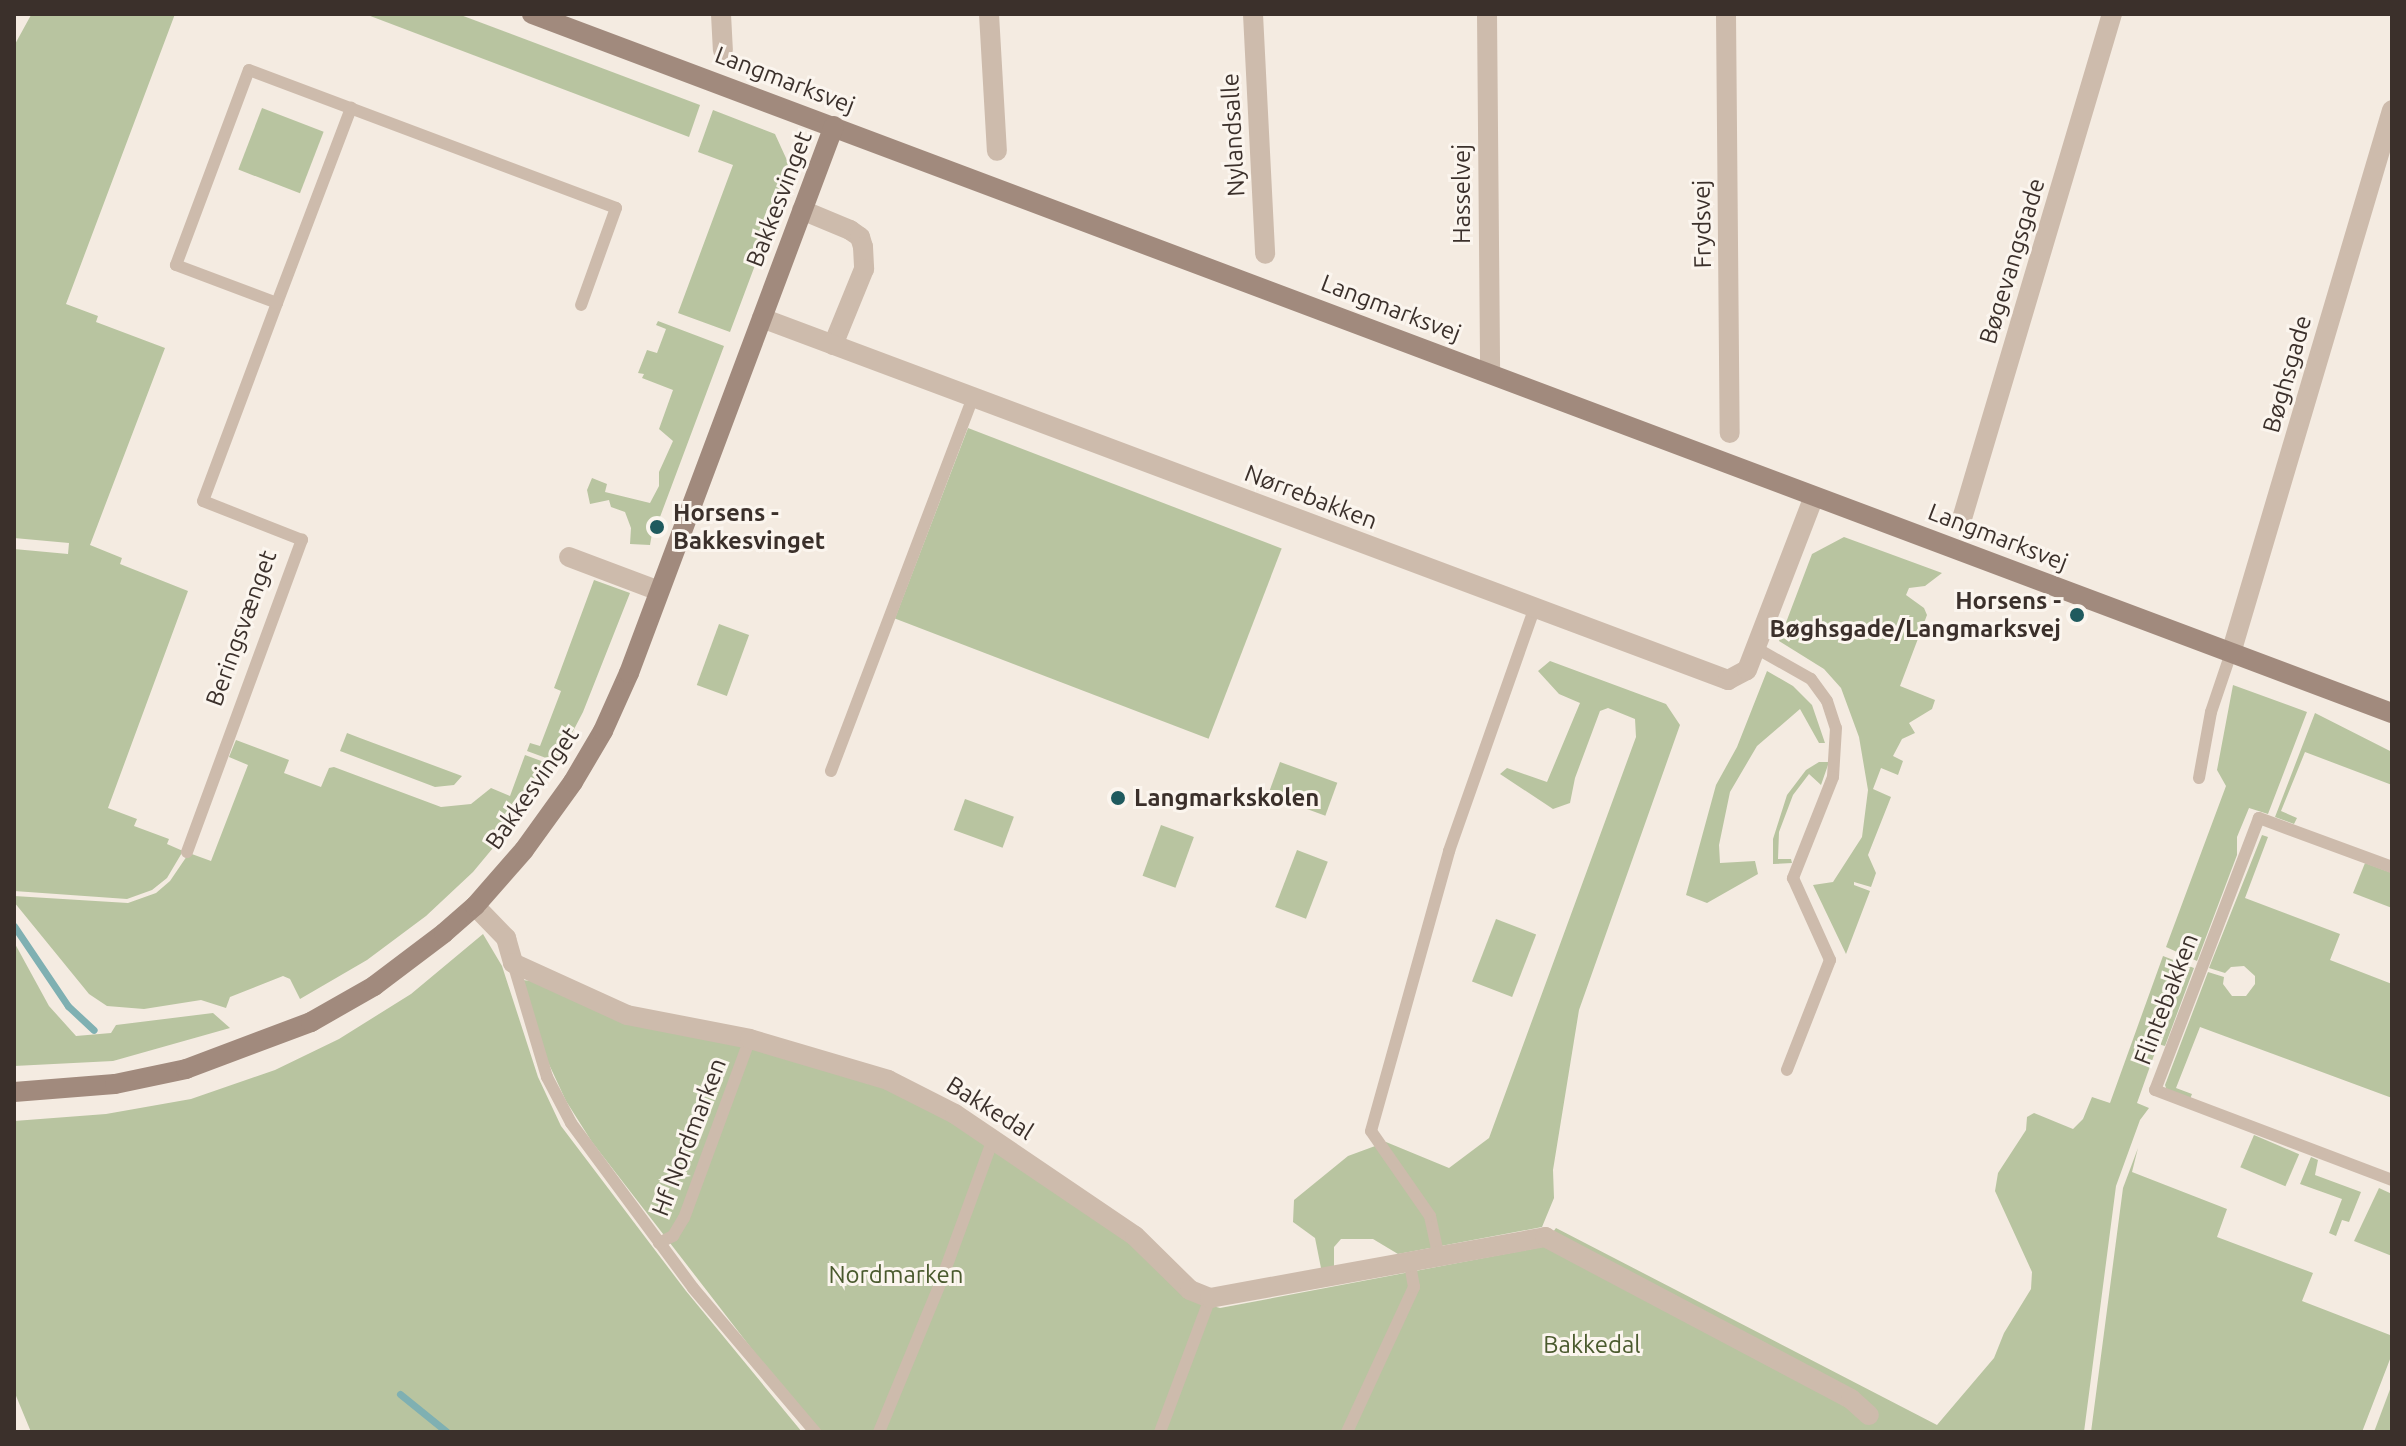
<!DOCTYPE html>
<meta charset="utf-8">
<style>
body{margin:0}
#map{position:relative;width:2406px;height:1446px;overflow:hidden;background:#f4ebe1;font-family:Ubuntu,sans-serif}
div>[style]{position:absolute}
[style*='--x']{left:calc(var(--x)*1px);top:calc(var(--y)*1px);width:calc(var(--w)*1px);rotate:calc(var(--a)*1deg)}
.green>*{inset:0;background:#b8c4a0;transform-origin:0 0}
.stream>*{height:7px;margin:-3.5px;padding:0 3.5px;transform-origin:3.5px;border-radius:3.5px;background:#7fb0b2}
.lane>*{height:12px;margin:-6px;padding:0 6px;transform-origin:6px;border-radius:6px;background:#cdbbac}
.street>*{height:20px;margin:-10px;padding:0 10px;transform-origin:10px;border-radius:10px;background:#cdbbac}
.secondary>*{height:20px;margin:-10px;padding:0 10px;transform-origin:10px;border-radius:10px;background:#a18a7d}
.dots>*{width:22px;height:22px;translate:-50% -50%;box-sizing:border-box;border:4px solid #fbf5ee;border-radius:50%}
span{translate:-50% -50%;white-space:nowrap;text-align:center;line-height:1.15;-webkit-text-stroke:6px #fbf5ee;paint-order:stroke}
.street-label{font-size:24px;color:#3b302b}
.poi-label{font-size:24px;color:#3b302b;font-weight:700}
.left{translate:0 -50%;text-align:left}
.right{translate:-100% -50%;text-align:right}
.park-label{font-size:24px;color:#4a5a2e}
.frame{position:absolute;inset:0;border:16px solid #3b302b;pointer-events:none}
</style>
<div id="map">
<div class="green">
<i style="clip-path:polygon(36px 14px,175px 14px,66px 304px,98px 316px,96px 322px,165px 348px,90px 545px,122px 558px,120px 564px,188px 591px,108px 808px,137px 819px,134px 826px,169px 839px,167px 844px,183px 851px,167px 878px,152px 890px,127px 899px,14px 891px,14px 549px,68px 554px,69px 543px,14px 538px,14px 46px,31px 15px)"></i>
<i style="clip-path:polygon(365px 14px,458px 14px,700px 105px,689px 137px)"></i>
<i style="left:262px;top:108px;width:66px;height:66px;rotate:21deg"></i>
<i style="clip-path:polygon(713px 110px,775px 134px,791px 169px,730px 332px,678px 313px,733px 165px,698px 152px)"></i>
<i style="clip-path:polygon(658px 321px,724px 346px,660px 517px,658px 522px,654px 522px,650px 545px,630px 544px,631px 528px,625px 512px,611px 507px,609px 500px,590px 504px,587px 490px,592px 478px,607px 484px,605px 492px,650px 503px,659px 486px,659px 472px,673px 441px,659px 429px,673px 390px,642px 378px,644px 374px,638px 373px,647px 350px,657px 353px,666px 329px,656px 325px)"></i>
<i style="left:968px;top:428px;width:336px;height:204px;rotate:21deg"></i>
<i style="clip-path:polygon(1844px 537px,1942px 573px,1925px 586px,1909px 588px,1906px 595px,1924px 608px,1927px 615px,1900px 686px,1935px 700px,1932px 709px,1909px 723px,1915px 733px,1902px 739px,1893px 756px,1903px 761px,1898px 775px,1881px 768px,1873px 789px,1891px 797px,1868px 855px,1876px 873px,1871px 887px,1854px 882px,1854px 885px,1870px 891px,1846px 954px,1813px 885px,1833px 882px,1862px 837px,1868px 790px,1859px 737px,1841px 688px,1824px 669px,1779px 641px,1812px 554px)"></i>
<i style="clip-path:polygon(594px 580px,630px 593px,583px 712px,557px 762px,527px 751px,530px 743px,540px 746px,561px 691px,554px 688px)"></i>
<i style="left:719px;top:624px;width:32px;height:65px;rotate:20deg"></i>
<i style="clip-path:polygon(1550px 661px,1666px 704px,1680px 725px,1579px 1010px,1553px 1170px,1554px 1198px,1542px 1227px,1398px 1254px,1373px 1239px,1341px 1239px,1334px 1247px,1334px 1268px,1321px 1268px,1315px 1238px,1293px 1222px,1294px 1200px,1348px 1156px,1386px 1142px,1449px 1168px,1489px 1138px,1636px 737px,1635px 719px,1608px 708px,1600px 711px,1575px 778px,1570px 803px,1553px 809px,1500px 774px,1507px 768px,1547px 782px,1580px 703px,1559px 694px,1538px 671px)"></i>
<i style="clip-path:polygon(1767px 671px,1793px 686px,1812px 705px,1825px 743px,1819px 743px,1800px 709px,1757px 746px,1730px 792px,1719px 845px,1720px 863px,1755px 861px,1758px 874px,1707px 903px,1686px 895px,1716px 785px,1737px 747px)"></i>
<i style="clip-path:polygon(2233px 685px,2307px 712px,2268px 814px,2249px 808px,2237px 837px,2237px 855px,2197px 961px,2166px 947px,2226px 786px,2217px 770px)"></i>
<i style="clip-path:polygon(2315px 713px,2392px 752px,2392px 785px,2305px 752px,2281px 811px,2297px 818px,2294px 824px,2275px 817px)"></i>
<i style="clip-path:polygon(347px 733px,360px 738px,462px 776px,454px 785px,435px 787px,340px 751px)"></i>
<i style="clip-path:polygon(236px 740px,289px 760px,284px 773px,321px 787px,329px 768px,334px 767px,441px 807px,471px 804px,491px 788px,510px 796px,525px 755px,555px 766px,518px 818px,473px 872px,426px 916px,367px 960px,300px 999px,290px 979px,283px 976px,230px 997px,226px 1008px,201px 1000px,144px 1009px,107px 1006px,89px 994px,14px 902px,14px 896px,128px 903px,156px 893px,170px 881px,189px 853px,211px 861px,248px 765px,229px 757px)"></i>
<i style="left:1280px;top:762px;width:61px;height:35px;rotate:20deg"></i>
<i style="clip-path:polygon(1819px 762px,1829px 762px,1821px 785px,1809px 774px,1793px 795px,1779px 832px,1778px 859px,1791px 859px,1792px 863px,1773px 864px,1773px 839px,1787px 795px,1806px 770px)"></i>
<i style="left:965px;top:799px;width:52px;height:33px;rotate:20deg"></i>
<i style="left:1161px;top:825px;width:35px;height:54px;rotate:20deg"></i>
<i style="clip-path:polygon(2262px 835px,2268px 837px,2245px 898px,2340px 934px,2330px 960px,2392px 984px,2392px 1098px,2200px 1027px,2176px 1088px,2192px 1094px,2190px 1099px,2167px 1091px,2165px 1085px,2208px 972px,2224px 977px,2223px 984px,2232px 996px,2246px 996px,2255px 984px,2255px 976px,2244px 966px,2231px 967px,2225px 973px,2209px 968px)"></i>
<i style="left:1297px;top:850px;width:33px;height:61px;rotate:21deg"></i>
<i style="clip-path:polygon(2365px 863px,2392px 873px,2392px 908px,2353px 893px)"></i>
<i style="left:1496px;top:919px;width:43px;height:67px;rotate:21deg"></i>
<i style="clip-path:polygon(483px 934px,502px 966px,538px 1077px,561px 1126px,686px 1291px,802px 1432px,31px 1432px,14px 1391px,14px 1121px,106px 1114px,191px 1099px,275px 1070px,339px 1039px,411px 994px)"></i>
<i style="clip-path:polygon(14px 942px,49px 1006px,76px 1036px,111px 1033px,116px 1025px,213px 1013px,230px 1028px,113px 1061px,14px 1066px)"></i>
<i style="clip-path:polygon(2163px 956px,2194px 968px,2165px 1046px,2158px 1044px,2137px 1103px,2149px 1108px,2140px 1120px,2116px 1186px,2084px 1432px,822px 1432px,765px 1366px,592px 1142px,566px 1101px,547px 1060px,522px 980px,541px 982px,876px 1084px,939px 1114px,1130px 1241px,1185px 1298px,1220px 1308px,1542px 1247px,1556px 1228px,1937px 1425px,1994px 1358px,2004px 1333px,2031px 1289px,2032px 1272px,1995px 1191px,1998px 1173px,2026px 1130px,2027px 1117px,2034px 1113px,2073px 1129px,2083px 1119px,2092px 1097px,2110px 1103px)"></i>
<i style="left:2254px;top:1135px;width:49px;height:35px;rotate:23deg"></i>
<i style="clip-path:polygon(2138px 1148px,2132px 1172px,2227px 1209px,2217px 1237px,2313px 1273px,2302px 1301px,2390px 1335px,2392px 1332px,2392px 1354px,2362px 1432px,2091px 1432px,2123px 1188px)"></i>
<i style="clip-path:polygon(2311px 1157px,2318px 1160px,2315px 1175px,2361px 1192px,2349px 1222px,2342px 1220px,2336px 1236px,2329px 1233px,2342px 1199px,2300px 1184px)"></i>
<i style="clip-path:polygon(2379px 1188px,2392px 1194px,2392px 1256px,2354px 1241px)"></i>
<i style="clip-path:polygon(2392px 1384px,2392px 1431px,2374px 1432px)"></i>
</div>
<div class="stream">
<i style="--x:14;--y:926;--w:97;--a:56"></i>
<i style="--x:68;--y:1006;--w:35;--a:43"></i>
<i style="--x:400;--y:1394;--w:60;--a:39"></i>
</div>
<div class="lane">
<i style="--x:277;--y:303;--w:209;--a:-69.2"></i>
<i style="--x:1756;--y:648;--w:63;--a:29.4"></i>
<i style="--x:1811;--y:679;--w:27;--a:54"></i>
<i style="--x:1827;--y:701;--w:28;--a:72"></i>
<i style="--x:1836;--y:728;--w:49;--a:93.5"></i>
<i style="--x:1833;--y:777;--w:109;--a:111.6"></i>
<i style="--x:1793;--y:878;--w:90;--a:65.7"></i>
<i style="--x:1830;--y:960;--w:118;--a:111.4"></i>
<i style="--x:831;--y:771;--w:400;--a:-69.2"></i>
<i style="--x:2199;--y:778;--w:67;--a:-79.7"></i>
<i style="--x:2211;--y:712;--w:62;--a:-71.3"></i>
<i style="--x:187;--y:852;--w:333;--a:-69.8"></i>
<i style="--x:302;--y:540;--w:106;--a:-158.5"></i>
<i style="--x:203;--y:501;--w:211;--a:-69.5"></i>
<i style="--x:277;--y:303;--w:108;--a:-159.4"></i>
<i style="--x:176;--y:265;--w:208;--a:-69.5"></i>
<i style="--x:249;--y:70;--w:392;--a:20.6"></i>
<i style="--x:616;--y:208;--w:103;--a:109.8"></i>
<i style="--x:2392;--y:867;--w:142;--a:-159.8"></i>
<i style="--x:2259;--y:818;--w:291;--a:110.9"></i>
<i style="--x:2155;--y:1090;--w:254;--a:20.8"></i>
<i style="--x:513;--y:963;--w:119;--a:73.4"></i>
<i style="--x:547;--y:1077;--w:52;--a:62.4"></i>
<i style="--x:571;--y:1123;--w:205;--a:53.5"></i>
<i style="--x:693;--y:1288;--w:189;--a:49.7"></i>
<i style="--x:659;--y:1243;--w:16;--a:-27"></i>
<i style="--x:673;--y:1236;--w:21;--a:-59"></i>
<i style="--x:684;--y:1218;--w:191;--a:-69.8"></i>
<i style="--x:1439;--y:1258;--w:43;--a:-102.1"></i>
<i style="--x:1430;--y:1216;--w:103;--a:-124.8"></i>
<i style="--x:1371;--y:1131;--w:291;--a:-74.4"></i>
<i style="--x:1449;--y:851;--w:256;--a:-70.6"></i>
<i style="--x:879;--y:1432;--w:160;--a:-67.6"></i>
<i style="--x:940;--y:1284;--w:154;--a:-69.9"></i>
<i style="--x:1160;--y:1432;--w:143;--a:-69.5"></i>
<i style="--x:1347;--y:1432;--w:160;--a:-65.2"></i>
<i style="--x:1414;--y:1287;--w:23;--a:-100"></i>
</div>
<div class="street">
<i style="--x:721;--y:14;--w:36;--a:87"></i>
<i style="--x:989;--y:14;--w:137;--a:86.7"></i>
<i style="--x:1253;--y:14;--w:240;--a:87.1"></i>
<i style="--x:1487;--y:14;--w:359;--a:89.5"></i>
<i style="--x:1726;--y:14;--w:419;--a:89.5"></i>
<i style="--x:802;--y:210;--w:52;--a:22.6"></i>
<i style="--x:850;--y:230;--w:12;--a:35"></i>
<i style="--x:860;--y:237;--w:10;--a:73"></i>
<i style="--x:863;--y:247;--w:22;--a:87"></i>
<i style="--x:864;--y:269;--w:82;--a:112.2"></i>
<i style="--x:762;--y:318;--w:1032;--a:20.54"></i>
<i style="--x:1728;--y:680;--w:21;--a:-28"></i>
<i style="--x:1747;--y:670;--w:186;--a:-68.9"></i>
<i style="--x:1961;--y:522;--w:530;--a:-73.45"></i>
<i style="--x:569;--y:557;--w:96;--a:20.7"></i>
<i style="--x:2231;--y:653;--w:566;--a:-73.48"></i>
<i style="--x:475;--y:906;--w:45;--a:45.9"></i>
<i style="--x:506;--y:938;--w:26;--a:74"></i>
<i style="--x:513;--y:963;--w:125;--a:24.5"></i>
<i style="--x:627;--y:1015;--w:125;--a:11"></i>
<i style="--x:750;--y:1039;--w:144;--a:16.5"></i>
<i style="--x:888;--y:1080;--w:75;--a:26.9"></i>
<i style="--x:955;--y:1114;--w:217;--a:34.1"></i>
<i style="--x:1135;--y:1236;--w:77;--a:44.5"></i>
<i style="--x:1190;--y:1290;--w:22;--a:22"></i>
<i style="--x:1210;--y:1298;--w:341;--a:-10.3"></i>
<i style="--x:1545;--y:1237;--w:346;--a:27.9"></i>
<i style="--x:1851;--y:1399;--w:24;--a:42"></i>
</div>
<div class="secondary">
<i style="--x:532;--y:14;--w:1987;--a:20.6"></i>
<i style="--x:14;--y:1092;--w:101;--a:-4.5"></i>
<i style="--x:115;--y:1084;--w:73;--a:-11.9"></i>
<i style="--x:186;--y:1069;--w:134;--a:-20.6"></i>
<i style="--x:311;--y:1022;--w:73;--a:-29.7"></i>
<i style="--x:374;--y:986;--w:88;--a:-37.1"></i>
<i style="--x:444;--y:933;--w:41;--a:-41.1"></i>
<i style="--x:475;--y:906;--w:74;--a:-48.8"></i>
<i style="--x:524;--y:850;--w:84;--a:-54.2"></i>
<i style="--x:573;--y:782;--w:59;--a:-59.5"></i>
<i style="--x:603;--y:731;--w:64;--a:-65.9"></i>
<i style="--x:629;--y:673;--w:584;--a:-69.46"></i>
</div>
<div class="dots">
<i style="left:657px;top:527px;background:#1f5a5e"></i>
<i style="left:2077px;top:615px;background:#1f5a5e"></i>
<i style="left:1118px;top:798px;background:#1f5a5e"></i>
</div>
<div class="street-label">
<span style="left:785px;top:80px;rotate:21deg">Langmarksvej</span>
<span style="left:1233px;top:135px;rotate:-93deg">Nylandsalle</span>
<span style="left:1462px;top:194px;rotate:-90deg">Hasselvej</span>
<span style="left:779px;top:199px;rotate:-69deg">Bakkesvinget</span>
<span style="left:1702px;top:224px;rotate:-91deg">Frydsvej</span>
<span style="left:2012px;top:261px;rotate:-73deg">Bøgevangsgade</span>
<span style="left:1391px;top:308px;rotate:21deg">Langmarksvej</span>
<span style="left:2287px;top:374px;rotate:-74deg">Bøghsgade</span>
<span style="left:1311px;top:497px;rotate:21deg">Nørrebakken</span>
<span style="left:1998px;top:537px;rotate:21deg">Langmarksvej</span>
<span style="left:241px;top:628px;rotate:-70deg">Beringsvænget</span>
<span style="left:532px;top:788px;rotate:-55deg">Bakkesvinget</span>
<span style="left:2166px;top:999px;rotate:-69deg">Flintebakken</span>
<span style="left:990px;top:1108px;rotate:32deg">Bakkedal</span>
<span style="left:689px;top:1137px;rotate:-69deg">Hf Nordmarken</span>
</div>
<div class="poi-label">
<span class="left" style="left:673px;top:527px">Horsens -<br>Bakkesvinget</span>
<span class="right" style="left:2061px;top:615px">Horsens -<br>Bøghsgade/Langmarksvej</span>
<span class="left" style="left:1134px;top:798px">Langmarkskolen</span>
</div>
<div class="park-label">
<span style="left:896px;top:1275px">Nordmarken</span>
<span style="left:1592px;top:1345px">Bakkedal</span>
</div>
<div class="frame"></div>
</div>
